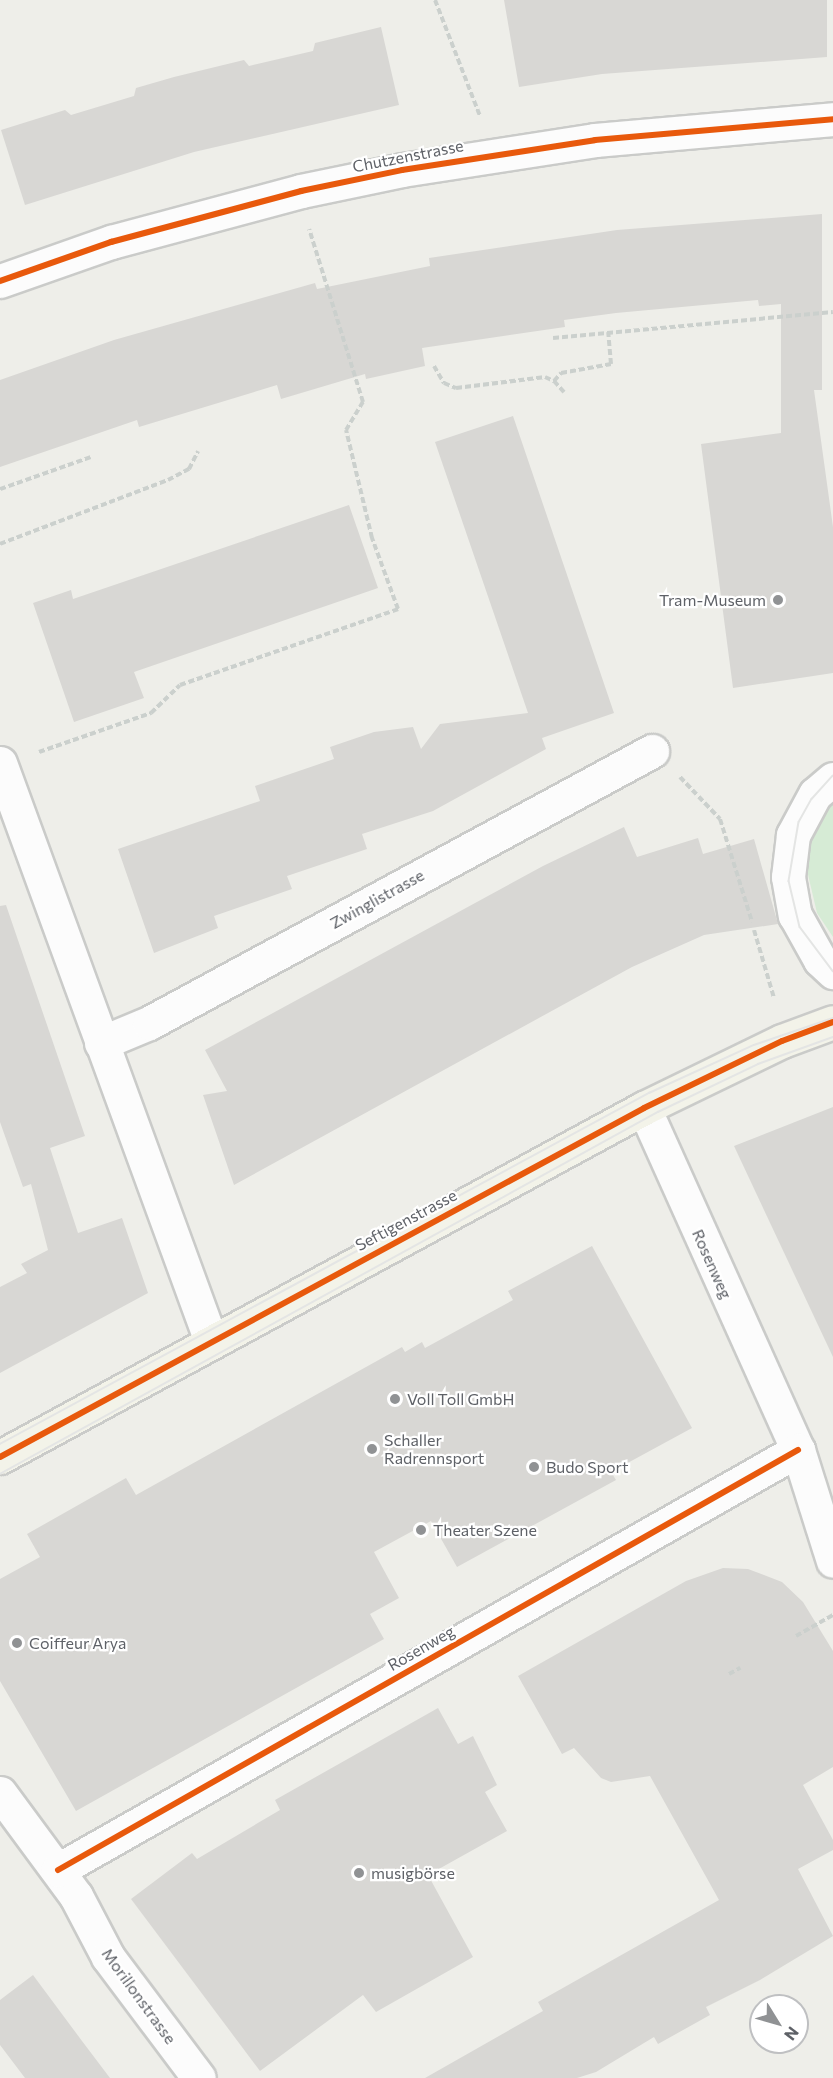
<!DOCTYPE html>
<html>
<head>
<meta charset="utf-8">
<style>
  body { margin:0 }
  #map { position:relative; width:833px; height:2078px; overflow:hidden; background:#eeeee9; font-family:Commissioner,sans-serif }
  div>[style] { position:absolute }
  .green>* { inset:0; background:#d6ebd5 }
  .building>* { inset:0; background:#d8d7d4 }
  .path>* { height:4px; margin-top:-2px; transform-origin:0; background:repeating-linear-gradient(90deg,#cbd0cd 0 6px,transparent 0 9px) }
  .roads { filter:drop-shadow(2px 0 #cacbc9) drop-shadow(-2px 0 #cacbc9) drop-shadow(0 2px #cacbc9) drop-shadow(0 -2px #cacbc9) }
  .minor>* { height:33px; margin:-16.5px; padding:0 16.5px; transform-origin:16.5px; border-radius:16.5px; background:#fcfcfc }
  .major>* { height:33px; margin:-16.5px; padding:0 16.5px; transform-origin:16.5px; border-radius:16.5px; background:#f3f3e9 }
  .tram>* { height:1.5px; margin:-0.75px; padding:0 0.75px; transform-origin:0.75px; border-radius:0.75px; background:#e4e5e4 }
  .cycleway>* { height:6px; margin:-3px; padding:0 3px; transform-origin:3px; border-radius:3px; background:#e8590c }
  .dots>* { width:16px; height:16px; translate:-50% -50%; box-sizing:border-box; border:3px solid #fff; border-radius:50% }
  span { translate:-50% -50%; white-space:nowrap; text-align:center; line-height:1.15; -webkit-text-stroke:4.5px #fff; paint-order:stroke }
  .street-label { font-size:16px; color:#5e6167 }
  .poi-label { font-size:16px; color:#5e6167 }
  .right { translate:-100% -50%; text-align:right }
  .left { translate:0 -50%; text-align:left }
  .north { position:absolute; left:749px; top:1994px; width:60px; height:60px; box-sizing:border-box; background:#fff; border:2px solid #bfc0c2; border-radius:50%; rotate:127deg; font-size:16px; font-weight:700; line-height:24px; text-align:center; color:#5e6167 }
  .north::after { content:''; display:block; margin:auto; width:21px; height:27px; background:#909294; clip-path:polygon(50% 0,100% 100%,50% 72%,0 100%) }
</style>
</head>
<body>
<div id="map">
  <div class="green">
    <i style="clip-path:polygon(833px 799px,833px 937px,817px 913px,806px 866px,813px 828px)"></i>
  </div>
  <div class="building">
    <i style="clip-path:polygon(504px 0,827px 0,827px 57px,602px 74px,519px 87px)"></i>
    <i style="clip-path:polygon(381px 27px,399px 105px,194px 152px,25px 205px,1px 130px,65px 110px,71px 115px,134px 96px,136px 88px,174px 77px,244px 60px,249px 66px,313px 51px,315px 43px)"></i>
    <i style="clip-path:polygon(822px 214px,822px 390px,814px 390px,833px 527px,833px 673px,733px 688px,701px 444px,781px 433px,781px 304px,759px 306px,758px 300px,616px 313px,564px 320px,565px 327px,422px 348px,425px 366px,366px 379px,365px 374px,281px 399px,277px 385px,139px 427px,137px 420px,0 467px,0 380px,114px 340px,315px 283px,317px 289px,430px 266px,429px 258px,617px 230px)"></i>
    <i style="clip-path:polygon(513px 416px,614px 713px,542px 738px,546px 749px,433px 811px,362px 834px,367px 849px,287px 876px,292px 889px,214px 916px,218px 928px,154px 953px,118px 849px,260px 801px,255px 786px,334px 759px,330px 747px,374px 732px,413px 727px,421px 749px,440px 724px,528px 713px,435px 442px)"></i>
    <i style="clip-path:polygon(349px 505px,378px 588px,134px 672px,144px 698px,74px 722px,33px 603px,71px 590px,73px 599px)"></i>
    <i style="clip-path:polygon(624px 827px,637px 857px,698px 838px,703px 854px,754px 839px,778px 924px,704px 935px,632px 967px,234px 1185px,203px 1095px,227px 1091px,205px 1050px,543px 866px)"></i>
    <i style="clip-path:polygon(6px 905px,85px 1136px,50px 1148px,78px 1233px,122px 1218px,148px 1293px,0 1373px,0 1287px,27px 1273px,21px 1264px,48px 1250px,31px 1184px,23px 1187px,0 1122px,0 906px)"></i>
    <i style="clip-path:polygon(833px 1107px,833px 1357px,734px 1146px)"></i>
    <i style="clip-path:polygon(592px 1246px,692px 1428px,611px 1472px,616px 1480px,457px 1567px,431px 1521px,374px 1552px,399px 1598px,370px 1614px,384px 1639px,76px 1811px,0 1681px,0 1579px,40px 1557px,27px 1534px,126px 1478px,136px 1495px,402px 1347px,405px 1352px,422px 1342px,425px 1348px,513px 1300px,508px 1291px)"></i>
    <i style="clip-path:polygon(723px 1568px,748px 1569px,782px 1582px,803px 1602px,833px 1651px,833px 1767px,803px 1785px,833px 1840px,833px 1850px,798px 1869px,833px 1936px,760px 1980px,706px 2007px,710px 2015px,658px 2044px,654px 2037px,596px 2072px,577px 2078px,425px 2078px,543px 2011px,538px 2002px,719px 1900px,650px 1776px,611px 1782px,601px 1778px,574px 1748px,562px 1754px,518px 1676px,686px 1581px)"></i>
    <i style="clip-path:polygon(438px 1708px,458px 1744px,473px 1736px,497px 1785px,485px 1792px,507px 1831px,428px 1875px,473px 1957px,376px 2012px,363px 1995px,260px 2071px,131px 1899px,192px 1853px,197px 1859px,280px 1810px,275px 1800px)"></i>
    <i style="clip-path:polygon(33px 1975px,82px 2041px,110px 2078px,25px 2078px,0 2045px,0 2000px)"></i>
  </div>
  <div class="path">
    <i style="left:435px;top:0;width:124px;rotate:68.8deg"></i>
    <i style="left:553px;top:338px;width:281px;rotate:-5.3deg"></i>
    <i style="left:434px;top:366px;width:20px;rotate:60deg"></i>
    <i style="left:444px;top:383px;width:13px;rotate:23deg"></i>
    <i style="left:456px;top:388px;width:90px;rotate:-7deg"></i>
    <i style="left:545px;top:377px;width:10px;rotate:24deg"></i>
    <i style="left:554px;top:381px;width:15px;rotate:48deg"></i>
    <i style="left:554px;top:381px;width:11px;rotate:-49deg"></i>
    <i style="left:561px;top:373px;width:51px;rotate:-10.2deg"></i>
    <i style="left:611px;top:364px;width:32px;rotate:-95deg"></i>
    <i style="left:0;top:489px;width:96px;rotate:-19.4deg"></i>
    <i style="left:0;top:544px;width:180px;rotate:-20.9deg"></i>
    <i style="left:168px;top:480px;width:24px;rotate:-28deg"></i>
    <i style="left:189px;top:469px;width:20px;rotate:-63deg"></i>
    <i style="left:39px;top:752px;width:119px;rotate:-19.2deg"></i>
    <i style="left:151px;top:713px;width:40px;rotate:-44deg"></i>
    <i style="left:180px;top:685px;width:231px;rotate:-19.2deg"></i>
    <i style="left:398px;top:609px;width:76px;rotate:-110.1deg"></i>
    <i style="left:372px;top:538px;width:111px;rotate:-103.5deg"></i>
    <i style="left:346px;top:430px;width:33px;rotate:-59deg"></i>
    <i style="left:363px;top:402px;width:181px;rotate:-107.3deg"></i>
    <i style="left:680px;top:777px;width:58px;rotate:46.4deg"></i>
    <i style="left:720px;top:819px;width:108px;rotate:72.7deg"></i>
    <i style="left:754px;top:930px;width:71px;rotate:73.6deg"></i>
    <i style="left:796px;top:1636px;width:43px;rotate:-29.6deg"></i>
    <i style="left:729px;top:1674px;width:13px;rotate:-29deg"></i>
  </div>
  <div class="roads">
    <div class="minor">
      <i style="left:0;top:281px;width:118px;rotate:-19.4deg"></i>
      <i style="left:111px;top:242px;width:197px;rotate:-15deg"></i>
      <i style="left:301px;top:191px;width:103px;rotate:-11.7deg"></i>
      <i style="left:402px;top:170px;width:195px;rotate:-8.8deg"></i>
      <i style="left:595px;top:140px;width:239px;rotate:-5deg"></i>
      <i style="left:0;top:763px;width:615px;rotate:69.95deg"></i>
      <i style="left:833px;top:779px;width:23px;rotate:140deg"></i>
      <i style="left:815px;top:794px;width:47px;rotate:118.2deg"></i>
      <i style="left:793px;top:835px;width:42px;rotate:96.8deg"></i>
      <i style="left:788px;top:877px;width:39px;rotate:80deg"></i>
      <i style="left:795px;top:915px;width:51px;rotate:60.9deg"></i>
      <i style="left:820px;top:960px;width:18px;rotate:43deg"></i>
      <i style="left:101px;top:1043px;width:52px;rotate:-22.6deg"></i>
      <i style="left:149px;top:1023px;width:572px;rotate:-28.4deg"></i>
      <i style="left:644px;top:1108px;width:375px;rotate:65.8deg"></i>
      <i style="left:798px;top:1450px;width:116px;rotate:72.5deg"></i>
      <i style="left:0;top:1793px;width:128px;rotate:53.6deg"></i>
      <i style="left:76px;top:1896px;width:69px;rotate:62.3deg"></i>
      <i style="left:108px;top:1957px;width:151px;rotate:53.1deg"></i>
      <i style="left:58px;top:1870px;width:851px;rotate:-29.58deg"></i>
    </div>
    <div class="major">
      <i style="left:0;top:1457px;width:732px;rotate:-28.45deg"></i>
      <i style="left:644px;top:1108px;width:153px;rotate:-25.9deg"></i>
      <i style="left:782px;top:1041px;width:54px;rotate:-20.4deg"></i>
    </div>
  </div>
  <div class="tram">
    <i style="left:833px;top:776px;width:31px;rotate:132deg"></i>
    <i style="left:812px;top:799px;width:26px;rotate:119deg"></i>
    <i style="left:799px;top:822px;width:60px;rotate:99.6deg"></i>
    <i style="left:789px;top:881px;width:47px;rotate:76.6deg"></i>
    <i style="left:800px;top:927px;width:55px;rotate:53.1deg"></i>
    <i style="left:0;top:1444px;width:738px;rotate:-28.41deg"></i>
    <i style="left:649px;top:1093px;width:115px;rotate:-24.6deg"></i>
    <i style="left:754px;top:1045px;width:83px;rotate:-18.9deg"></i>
    <i style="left:0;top:1474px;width:751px;rotate:-28.82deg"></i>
    <i style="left:658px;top:1112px;width:111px;rotate:-25.6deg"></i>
    <i style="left:758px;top:1064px;width:80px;rotate:-19.8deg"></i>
  </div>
  <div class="cycleway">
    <i style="left:0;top:281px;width:118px;rotate:-19.4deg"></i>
    <i style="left:111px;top:242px;width:197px;rotate:-15deg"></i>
    <i style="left:301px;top:191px;width:103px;rotate:-11.7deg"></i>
    <i style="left:402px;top:170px;width:195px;rotate:-8.8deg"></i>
    <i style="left:595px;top:140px;width:239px;rotate:-5deg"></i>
    <i style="left:0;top:1457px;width:732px;rotate:-28.45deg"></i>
    <i style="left:644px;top:1108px;width:153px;rotate:-25.9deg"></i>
    <i style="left:782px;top:1041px;width:54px;rotate:-20.4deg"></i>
    <i style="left:58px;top:1870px;width:851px;rotate:-29.58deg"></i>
  </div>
  <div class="dots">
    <i style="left:778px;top:600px;background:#909294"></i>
    <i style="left:395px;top:1399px;background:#909294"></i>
    <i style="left:372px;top:1449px;background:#909294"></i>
    <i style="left:534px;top:1467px;background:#909294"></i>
    <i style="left:421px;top:1530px;background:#909294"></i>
    <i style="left:17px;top:1643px;background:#909294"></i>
    <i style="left:359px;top:1873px;background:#909294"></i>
  </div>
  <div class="street-label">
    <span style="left:408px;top:156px;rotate:-11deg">Chutzenstrasse</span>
    <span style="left:377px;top:899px;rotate:-29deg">Zwinglistrasse</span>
    <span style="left:406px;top:1220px;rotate:-28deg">Seftigenstrasse</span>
    <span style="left:712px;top:1264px;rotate:66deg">Rosenweg</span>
    <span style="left:421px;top:1648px;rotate:-30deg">Rosenweg</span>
    <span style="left:139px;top:1996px;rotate:54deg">Morillonstrasse</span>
  </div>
  <div class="poi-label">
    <span class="right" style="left:766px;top:600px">Tram-Museum</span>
    <span class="left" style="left:407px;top:1399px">Voll Toll GmbH</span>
    <span class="left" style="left:384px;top:1449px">Schaller<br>Radrennsport</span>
    <span class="left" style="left:546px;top:1467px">Budo Sport</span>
    <span class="left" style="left:433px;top:1530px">Theater Szene</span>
    <span class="left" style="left:29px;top:1643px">Coiffeur Arya</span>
    <span class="left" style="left:371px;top:1873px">musigbörse</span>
  </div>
  <div class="north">N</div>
</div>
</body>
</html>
